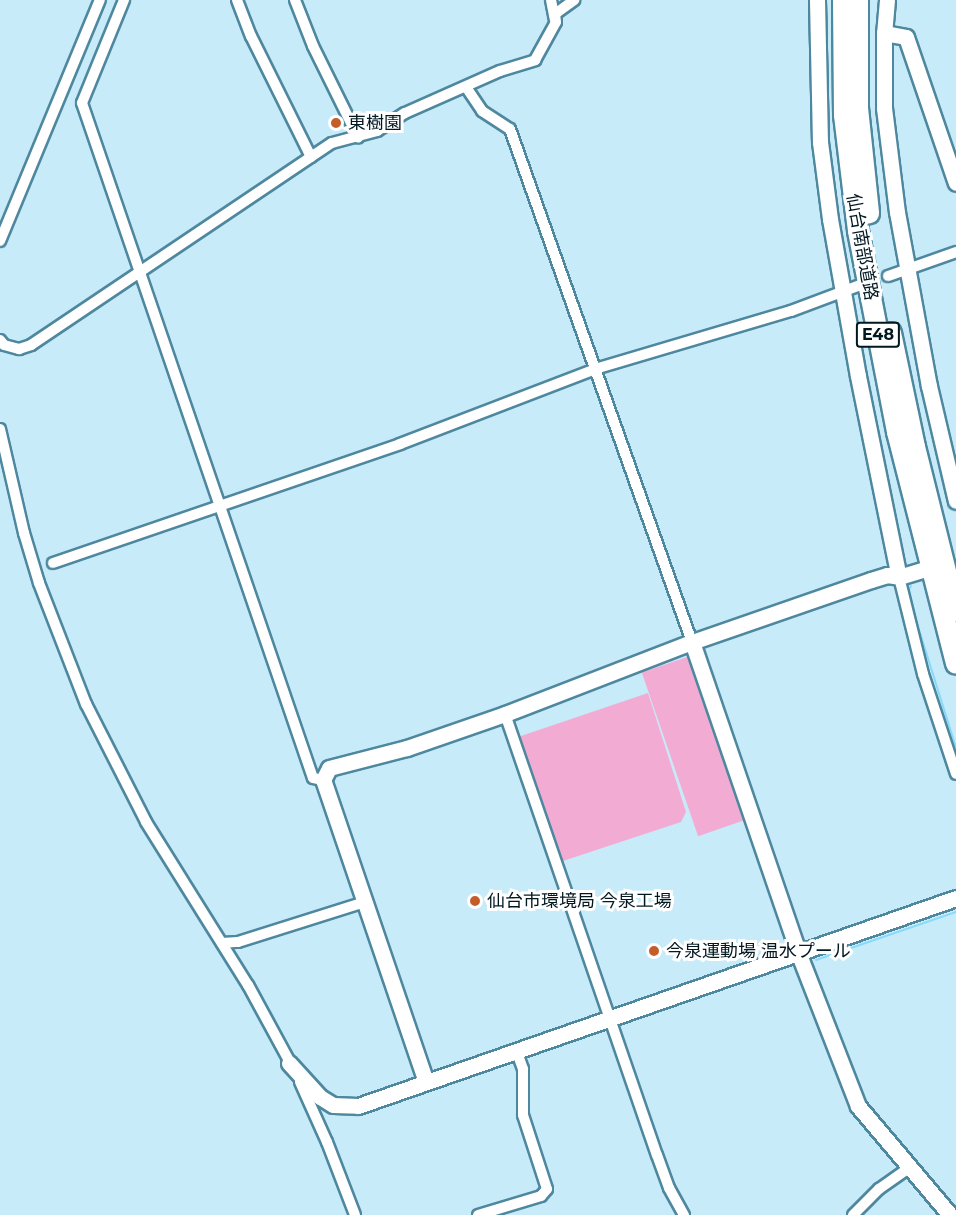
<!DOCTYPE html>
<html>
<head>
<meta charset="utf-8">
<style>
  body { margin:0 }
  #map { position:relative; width:956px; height:1215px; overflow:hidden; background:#c8ebfa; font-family:Montserrat,"Noto Sans JP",sans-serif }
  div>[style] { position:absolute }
  .green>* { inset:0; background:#f2acd3; transform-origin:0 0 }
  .stream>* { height:2px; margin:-1px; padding:0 1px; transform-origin:1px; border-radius:1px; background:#88dafa }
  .roads { filter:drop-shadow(2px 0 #4e889f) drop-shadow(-2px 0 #4e889f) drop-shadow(0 2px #4e889f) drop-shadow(0 -2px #4e889f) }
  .street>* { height:10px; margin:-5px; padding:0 5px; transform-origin:5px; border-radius:5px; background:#fff }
  .secondary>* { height:15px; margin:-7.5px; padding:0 7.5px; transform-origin:7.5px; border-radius:7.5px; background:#fff }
  .highway>* { height:20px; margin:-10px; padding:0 10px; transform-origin:10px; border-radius:10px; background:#fff }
  .dots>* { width:16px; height:16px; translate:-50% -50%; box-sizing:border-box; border:3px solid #fff; border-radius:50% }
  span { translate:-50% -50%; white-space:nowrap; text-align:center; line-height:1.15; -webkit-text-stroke:6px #fff; paint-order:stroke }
  .shield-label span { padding:2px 4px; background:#fff; border:2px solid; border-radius:4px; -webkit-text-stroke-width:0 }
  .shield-label { font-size:16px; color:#011821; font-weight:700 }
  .poi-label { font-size:18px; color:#011821 }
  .left { translate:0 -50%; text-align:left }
  .street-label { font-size:18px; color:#011821 }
</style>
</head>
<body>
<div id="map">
  <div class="green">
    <i style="left:690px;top:656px;width:173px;height:51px;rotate:71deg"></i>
    <i style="clip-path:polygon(648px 693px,686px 812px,681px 822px,560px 862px,518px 737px)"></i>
  </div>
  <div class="stream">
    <i style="left:911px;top:586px;width:4px;rotate:124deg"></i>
    <i style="left:909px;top:589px;width:32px;rotate:77deg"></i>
    <i style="left:916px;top:620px;width:134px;rotate:72.6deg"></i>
    <i style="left:816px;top:960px;width:148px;rotate:-18.9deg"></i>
    <i style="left:609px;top:1032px;width:164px;rotate:71.1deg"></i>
    <i style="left:662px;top:1187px;width:32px;rotate:60deg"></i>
  </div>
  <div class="roads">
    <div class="street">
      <i style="left:124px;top:0;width:111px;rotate:112.2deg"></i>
      <i style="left:82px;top:103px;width:713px;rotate:71.11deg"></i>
      <i style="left:313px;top:778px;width:10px;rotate:11deg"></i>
      <i style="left:237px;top:0;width:39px;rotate:69deg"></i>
      <i style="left:251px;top:36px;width:135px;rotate:63.6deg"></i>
      <i style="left:295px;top:0;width:49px;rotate:68.6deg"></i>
      <i style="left:313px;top:46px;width:102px;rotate:63.7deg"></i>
      <i style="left:551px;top:0;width:20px;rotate:79deg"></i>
      <i style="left:466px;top:87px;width:29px;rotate:56deg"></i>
      <i style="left:482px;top:111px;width:33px;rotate:33deg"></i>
      <i style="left:510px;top:129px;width:544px;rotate:70.47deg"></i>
      <i style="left:0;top:241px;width:261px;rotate:-67.5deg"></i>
      <i style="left:888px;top:276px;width:72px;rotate:-19.4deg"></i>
      <i style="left:0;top:340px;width:6px;rotate:51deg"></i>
      <i style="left:4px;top:345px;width:16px;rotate:15deg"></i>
      <i style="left:19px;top:349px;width:13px;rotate:-18deg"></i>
      <i style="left:31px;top:345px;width:362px;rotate:-33.9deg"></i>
      <i style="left:332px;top:143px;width:47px;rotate:-14.9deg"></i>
      <i style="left:377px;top:131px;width:33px;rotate:-33deg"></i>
      <i style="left:405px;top:113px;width:104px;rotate:-23.9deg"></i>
      <i style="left:500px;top:71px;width:37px;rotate:-17deg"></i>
      <i style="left:535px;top:60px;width:43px;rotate:-61.1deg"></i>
      <i style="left:556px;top:22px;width:8px;rotate:-97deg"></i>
      <i style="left:555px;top:14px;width:24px;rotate:-36deg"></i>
      <i style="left:0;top:429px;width:107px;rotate:77deg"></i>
      <i style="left:24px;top:533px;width:52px;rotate:73.3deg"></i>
      <i style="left:39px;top:583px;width:130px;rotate:68.8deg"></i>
      <i style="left:86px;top:704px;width:132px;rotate:63deg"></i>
      <i style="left:146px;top:822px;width:192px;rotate:58deg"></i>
      <i style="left:248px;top:985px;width:94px;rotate:61.5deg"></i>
      <i style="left:53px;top:563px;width:367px;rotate:-18.9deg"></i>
      <i style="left:400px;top:444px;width:209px;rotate:-21deg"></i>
      <i style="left:595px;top:369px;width:204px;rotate:-16.5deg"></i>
      <i style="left:791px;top:311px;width:74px;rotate:-20.6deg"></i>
      <i style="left:899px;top:577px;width:100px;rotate:76.1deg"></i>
      <i style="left:923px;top:674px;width:105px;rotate:71.7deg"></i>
      <i style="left:505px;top:714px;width:466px;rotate:71deg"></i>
      <i style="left:657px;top:1155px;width:35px;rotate:70deg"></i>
      <i style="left:669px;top:1188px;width:31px;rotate:61deg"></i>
      <i style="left:222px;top:943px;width:16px;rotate:-4deg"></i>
      <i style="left:238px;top:942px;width:133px;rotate:-17.5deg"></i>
      <i style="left:300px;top:1082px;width:66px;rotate:65.8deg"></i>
      <i style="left:327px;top:1142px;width:78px;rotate:69deg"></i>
      <i style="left:478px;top:1215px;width:66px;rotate:-16.8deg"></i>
      <i style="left:541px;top:1196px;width:9px;rotate:-49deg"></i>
      <i style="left:547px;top:1189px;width:78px;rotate:-108deg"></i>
      <i style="left:523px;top:1115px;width:46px;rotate:-90deg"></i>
      <i style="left:523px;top:1069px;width:20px;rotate:-110deg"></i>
      <i style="left:853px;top:1215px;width:37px;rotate:-45deg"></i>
      <i style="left:879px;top:1189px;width:38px;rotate:-35deg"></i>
    </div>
    <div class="secondary">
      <i style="left:817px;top:0;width:142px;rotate:88.8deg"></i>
      <i style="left:820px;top:142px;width:78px;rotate:82.6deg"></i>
      <i style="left:830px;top:219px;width:159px;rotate:79.9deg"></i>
      <i style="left:858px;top:376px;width:205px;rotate:78.5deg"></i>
      <i style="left:887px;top:0;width:33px;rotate:95deg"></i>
      <i style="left:884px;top:33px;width:75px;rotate:90deg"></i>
      <i style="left:884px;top:108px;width:105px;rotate:82.9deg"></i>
      <i style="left:897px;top:212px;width:177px;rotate:79.6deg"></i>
      <i style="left:929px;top:386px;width:118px;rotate:76.8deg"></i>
      <i style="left:884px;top:33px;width:22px;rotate:10deg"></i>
      <i style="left:906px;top:37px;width:154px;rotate:71.1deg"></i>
      <i style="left:692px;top:642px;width:328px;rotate:71.1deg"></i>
      <i style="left:798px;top:952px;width:165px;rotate:68.7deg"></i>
      <i style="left:858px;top:1106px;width:143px;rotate:49.8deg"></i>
      <i style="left:289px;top:1063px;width:46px;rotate:47.6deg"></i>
      <i style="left:320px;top:1097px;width:15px;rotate:32deg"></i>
      <i style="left:333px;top:1105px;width:25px;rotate:2deg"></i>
      <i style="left:358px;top:1106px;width:633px;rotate:-19.18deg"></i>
      <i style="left:426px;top:1082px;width:319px;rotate:-108.8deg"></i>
      <i style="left:323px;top:780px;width:13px;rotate:-63deg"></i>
      <i style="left:329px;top:768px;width:81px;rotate:-14.4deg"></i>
      <i style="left:407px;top:748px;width:104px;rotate:-19.1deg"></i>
      <i style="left:505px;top:714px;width:200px;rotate:-21.1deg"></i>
      <i style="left:692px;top:642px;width:189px;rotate:-19.1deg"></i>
      <i style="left:871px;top:580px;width:17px;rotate:-17deg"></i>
      <i style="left:887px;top:575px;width:12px;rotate:9deg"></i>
      <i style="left:899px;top:577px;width:24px;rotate:-17deg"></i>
    </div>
    <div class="highway">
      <i style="left:843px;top:0;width:115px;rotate:89.5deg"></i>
      <i style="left:844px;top:115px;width:117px;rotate:83.1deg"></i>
      <i style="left:858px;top:231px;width:205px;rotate:79deg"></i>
      <i style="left:897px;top:432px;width:239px;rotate:75.7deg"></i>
      <i style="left:858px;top:0;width:108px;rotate:90deg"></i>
      <i style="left:858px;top:108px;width:106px;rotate:84deg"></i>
      <i style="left:891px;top:333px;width:116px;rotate:78.1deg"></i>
      <i style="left:915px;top:447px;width:169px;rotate:76deg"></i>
    </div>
  </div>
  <div class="dots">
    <i style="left:336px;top:123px;background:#c35e2a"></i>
    <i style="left:475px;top:901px;background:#c35e2a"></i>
    <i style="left:654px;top:951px;background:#c35e2a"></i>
  </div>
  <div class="shield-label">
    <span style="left:878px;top:335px">E48</span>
  </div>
  <div class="poi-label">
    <span class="left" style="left:348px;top:123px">東樹園</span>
    <span class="left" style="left:487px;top:901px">仙台市環境局 今泉工場</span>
    <span class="left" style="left:666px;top:951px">今泉運動場 温水プール</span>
  </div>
  <div class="street-label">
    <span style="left:862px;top:247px;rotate:80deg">仙台南部道路</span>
  </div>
</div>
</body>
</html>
